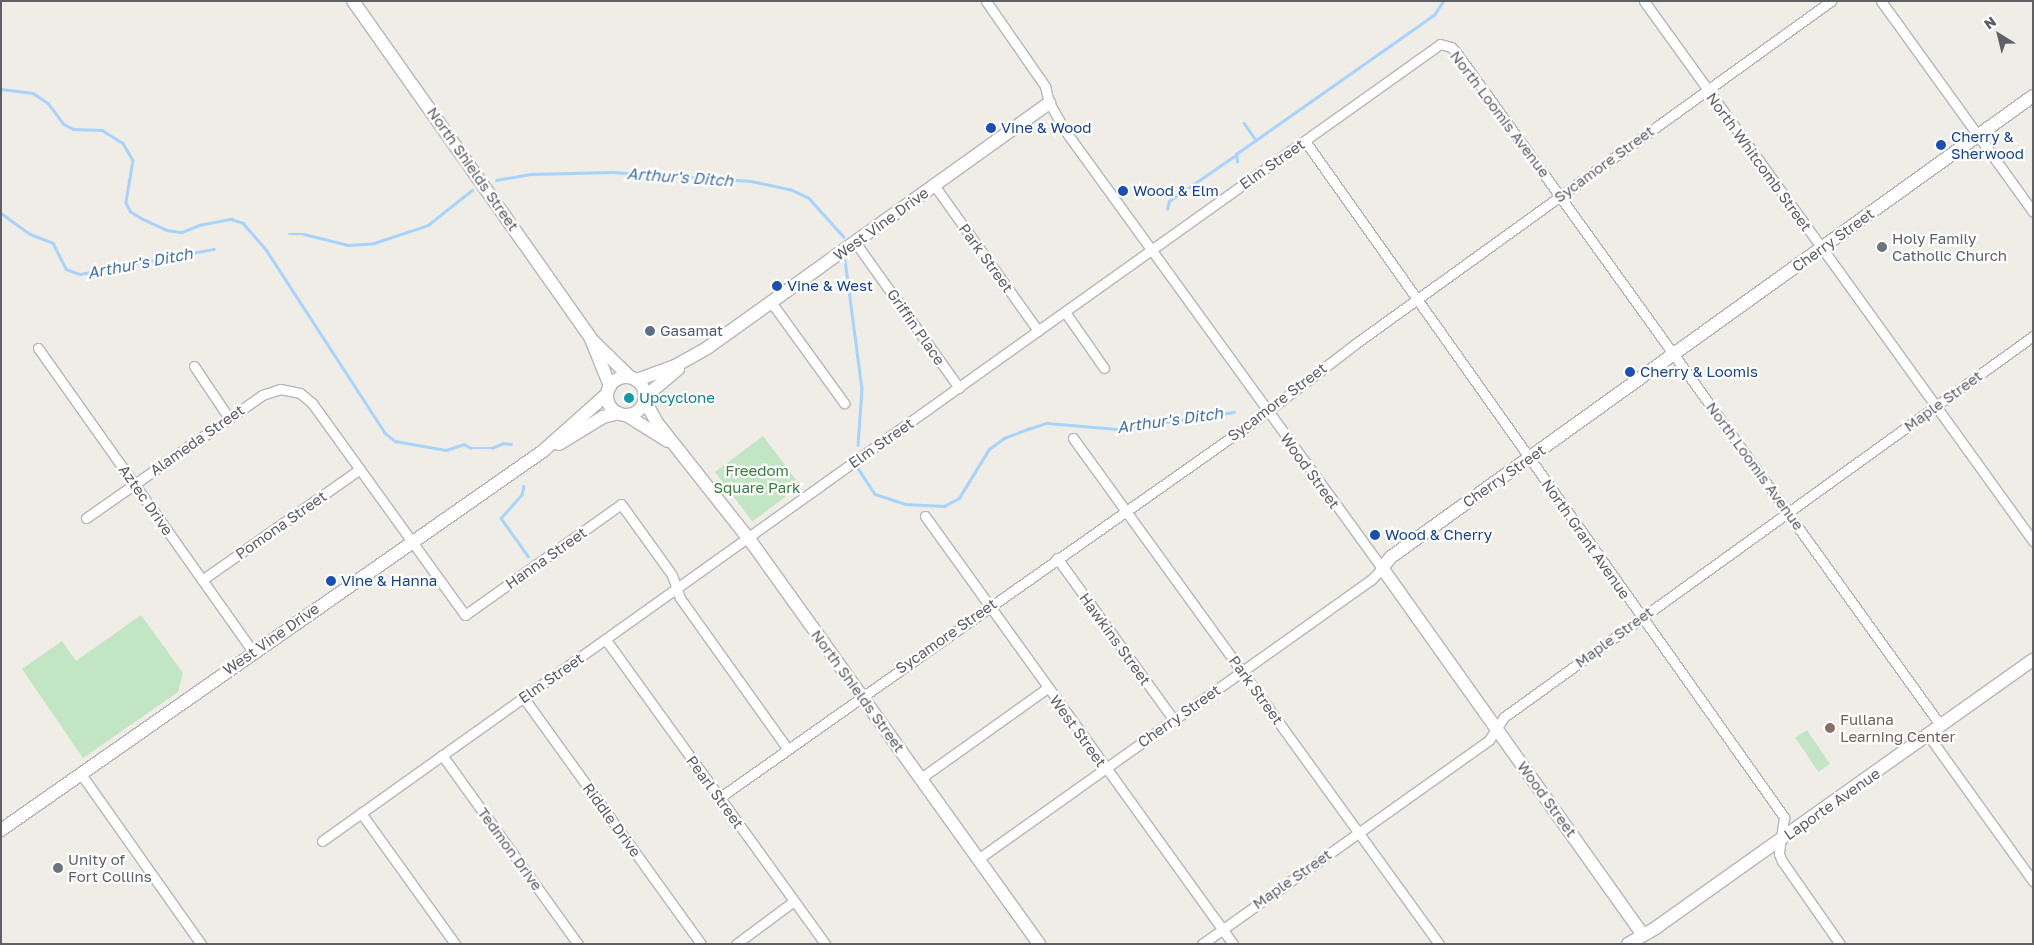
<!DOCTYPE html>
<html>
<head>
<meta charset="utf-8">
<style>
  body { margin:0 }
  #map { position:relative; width:2034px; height:945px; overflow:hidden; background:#efede5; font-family:"Golos Text",sans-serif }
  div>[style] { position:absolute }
  .green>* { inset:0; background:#c2e6c3; transform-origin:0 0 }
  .stream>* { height:2.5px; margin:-1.25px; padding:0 1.25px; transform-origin:1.25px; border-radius:1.25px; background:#a6d4fe }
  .roads { filter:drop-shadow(1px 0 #b5b7bb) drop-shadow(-1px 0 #b5b7bb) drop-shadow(0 1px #b5b7bb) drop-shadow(0 -1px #b5b7bb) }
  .street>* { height:9px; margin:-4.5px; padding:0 4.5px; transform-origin:4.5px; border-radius:4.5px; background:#fff }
  .secondary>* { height:12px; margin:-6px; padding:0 6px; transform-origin:6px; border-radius:6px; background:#fff }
  .secondary>.ring { margin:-6px; padding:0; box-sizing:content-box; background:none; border:12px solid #fff; border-radius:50% }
  .dots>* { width:14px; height:14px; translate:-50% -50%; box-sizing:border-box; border:2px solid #fff; border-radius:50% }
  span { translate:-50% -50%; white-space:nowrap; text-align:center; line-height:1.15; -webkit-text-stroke:4.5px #fff; paint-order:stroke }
  .street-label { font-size:15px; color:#5d6065 }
  .transit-label { font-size:15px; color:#164399 }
  .left { translate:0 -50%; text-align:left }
  .worship-label { font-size:15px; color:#5b616d }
  .service-label { font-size:15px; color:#4e5e75 }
  .culture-label { font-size:15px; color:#0d838f }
  .park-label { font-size:15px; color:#35833c }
  .education-label { font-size:15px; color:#785e54 }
  .water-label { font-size:16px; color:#4273b0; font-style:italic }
  .frame { position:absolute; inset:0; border:2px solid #5d6065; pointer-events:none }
  .north { position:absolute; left:1974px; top:10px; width:50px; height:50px; -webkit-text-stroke:4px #fff; paint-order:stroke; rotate:324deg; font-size:14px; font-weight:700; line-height:20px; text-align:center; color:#5d6065 }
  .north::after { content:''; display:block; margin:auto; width:18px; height:22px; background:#5d6065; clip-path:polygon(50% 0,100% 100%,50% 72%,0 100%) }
</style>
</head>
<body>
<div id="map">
  <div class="green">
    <i style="left:763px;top:436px;width:62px;height:60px;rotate:53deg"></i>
    <i style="clip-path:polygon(141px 615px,183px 673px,178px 692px,83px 758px,22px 669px,62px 641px,76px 661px)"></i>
    <i style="left:1807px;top:730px;width:41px;height:14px;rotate:56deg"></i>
  </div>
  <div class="stream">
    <i style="left:1px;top:89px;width:32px;rotate:7deg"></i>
    <i style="left:33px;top:93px;width:18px;rotate:34deg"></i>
    <i style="left:48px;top:103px;width:26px;rotate:53deg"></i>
    <i style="left:64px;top:124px;width:10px;rotate:29deg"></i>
    <i style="left:73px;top:129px;width:29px;rotate:2deg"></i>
    <i style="left:102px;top:130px;width:25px;rotate:32deg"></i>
    <i style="left:123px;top:143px;width:20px;rotate:60deg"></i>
    <i style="left:133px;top:160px;width:43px;rotate:99.5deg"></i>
    <i style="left:126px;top:202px;width:10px;rotate:66deg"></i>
    <i style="left:130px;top:211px;width:15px;rotate:32deg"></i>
    <i style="left:143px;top:219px;width:26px;rotate:25deg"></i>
    <i style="left:167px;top:230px;width:15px;rotate:8deg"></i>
    <i style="left:182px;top:232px;width:18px;rotate:-22deg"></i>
    <i style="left:199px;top:225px;width:33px;rotate:-11deg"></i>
    <i style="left:231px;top:219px;width:13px;rotate:18deg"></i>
    <i style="left:243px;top:223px;width:37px;rotate:49deg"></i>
    <i style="left:267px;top:251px;width:217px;rotate:57deg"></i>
    <i style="left:385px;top:433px;width:13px;rotate:39deg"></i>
    <i style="left:395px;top:441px;width:52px;rotate:10deg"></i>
    <i style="left:446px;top:450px;width:19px;rotate:-18deg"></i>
    <i style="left:464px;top:444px;width:8px;rotate:30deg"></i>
    <i style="left:471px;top:448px;width:21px"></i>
    <i style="left:492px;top:448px;width:12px;rotate:-24deg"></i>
    <i style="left:503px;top:443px;width:8px;rotate:7deg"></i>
    <i style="left:1244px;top:123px;width:21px;rotate:55deg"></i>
    <i style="left:1237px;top:162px;width:8px;rotate:-97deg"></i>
    <i style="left:1236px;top:154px;width:242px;rotate:-35.1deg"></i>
    <i style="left:1434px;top:15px;width:17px;rotate:-57deg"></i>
    <i style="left:496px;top:180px;width:36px;rotate:-10deg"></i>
    <i style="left:531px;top:174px;width:81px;rotate:-1.4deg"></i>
    <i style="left:612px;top:172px;width:139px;rotate:3.7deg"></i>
    <i style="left:751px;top:181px;width:40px;rotate:12deg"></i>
    <i style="left:790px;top:189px;width:21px;rotate:25deg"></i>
    <i style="left:809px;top:198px;width:52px;rotate:48.1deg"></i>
    <i style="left:1167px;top:209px;width:8px;rotate:-76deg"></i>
    <i style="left:1169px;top:201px;width:81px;rotate:-34.5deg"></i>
    <i style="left:1px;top:213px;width:36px;rotate:36deg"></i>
    <i style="left:30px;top:234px;width:25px;rotate:21deg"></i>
    <i style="left:53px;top:243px;width:29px;rotate:63deg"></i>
    <i style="left:66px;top:269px;width:15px;rotate:20deg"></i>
    <i style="left:80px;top:274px;width:136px;rotate:-10.6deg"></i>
    <i style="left:289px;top:234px;width:15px"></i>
    <i style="left:304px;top:234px;width:45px;rotate:14deg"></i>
    <i style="left:348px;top:245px;width:26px;rotate:-4deg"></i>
    <i style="left:374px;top:243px;width:57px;rotate:-18.4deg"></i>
    <i style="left:428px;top:225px;width:56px;rotate:-38.5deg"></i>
    <i style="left:845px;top:260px;width:130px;rotate:82.5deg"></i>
    <i style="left:862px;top:389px;width:56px;rotate:94.1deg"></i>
    <i style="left:858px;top:468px;width:31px;rotate:57deg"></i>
    <i style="left:875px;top:494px;width:32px;rotate:18deg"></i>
    <i style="left:905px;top:504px;width:39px;rotate:3deg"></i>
    <i style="left:944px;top:506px;width:17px;rotate:-28deg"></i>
    <i style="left:959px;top:498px;width:57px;rotate:-58.5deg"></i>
    <i style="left:989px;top:449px;width:19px;rotate:-36deg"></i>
    <i style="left:1004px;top:438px;width:26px;rotate:-21deg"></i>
    <i style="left:1028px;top:429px;width:20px;rotate:-18deg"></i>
    <i style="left:1047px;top:423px;width:70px;rotate:4.9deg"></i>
    <i style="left:1117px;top:429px;width:118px;rotate:-8.3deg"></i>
    <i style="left:524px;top:486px;width:9px;rotate:103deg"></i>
    <i style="left:522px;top:495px;width:31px;rotate:132deg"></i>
    <i style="left:501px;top:518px;width:47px;rotate:54.6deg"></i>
  </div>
  <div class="roads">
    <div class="street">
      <i style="left:1644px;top:1px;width:666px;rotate:54.23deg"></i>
      <i style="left:1881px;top:1px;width:260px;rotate:54.2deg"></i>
      <i style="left:1305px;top:141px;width:829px;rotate:54.68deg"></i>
      <i style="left:1784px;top:817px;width:37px;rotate:98deg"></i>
      <i style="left:1779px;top:854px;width:8px;rotate:67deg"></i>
      <i style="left:1782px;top:861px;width:101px;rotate:55.1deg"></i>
      <i style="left:934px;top:185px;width:179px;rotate:54.5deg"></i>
      <i style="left:855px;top:242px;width:179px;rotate:54.5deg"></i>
      <i style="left:771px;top:302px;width:125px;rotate:54.1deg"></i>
      <i style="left:1065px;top:312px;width:68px;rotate:55.1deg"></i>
      <i style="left:38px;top:348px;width:372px;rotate:54.7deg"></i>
      <i style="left:194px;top:366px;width:63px;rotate:56.1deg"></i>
      <i style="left:1073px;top:438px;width:624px;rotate:54.12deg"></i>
      <i style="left:925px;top:516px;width:527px;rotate:54.26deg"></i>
      <i style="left:86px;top:518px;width:215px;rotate:-34.9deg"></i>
      <i style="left:262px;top:395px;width:19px;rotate:-18deg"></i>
      <i style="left:280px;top:389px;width:20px;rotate:11deg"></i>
      <i style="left:300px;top:393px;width:16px;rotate:40deg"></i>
      <i style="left:312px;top:403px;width:261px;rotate:54.2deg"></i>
      <i style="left:465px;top:615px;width:191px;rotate:-35.4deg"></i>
      <i style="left:621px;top:504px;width:87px;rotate:54.3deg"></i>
      <i style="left:672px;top:575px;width:24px;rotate:71deg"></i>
      <i style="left:680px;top:598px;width:184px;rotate:54.5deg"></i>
      <i style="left:1057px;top:558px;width:200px;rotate:54.2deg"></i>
      <i style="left:202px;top:580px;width:193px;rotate:-35.1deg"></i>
      <i style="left:606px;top:640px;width:375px;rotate:54.2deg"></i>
      <i style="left:523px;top:697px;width:304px;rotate:54.2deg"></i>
      <i style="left:1928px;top:735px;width:180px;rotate:54.3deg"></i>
      <i style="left:442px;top:755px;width:233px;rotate:54.3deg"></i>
      <i style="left:81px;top:774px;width:208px;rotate:54.8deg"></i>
      <i style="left:921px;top:778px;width:155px;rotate:-35.5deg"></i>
      <i style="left:719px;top:798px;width:658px;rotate:-35.16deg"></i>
      <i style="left:1257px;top:419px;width:123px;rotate:-37.4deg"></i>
      <i style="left:1355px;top:344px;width:587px;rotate:-35.78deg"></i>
      <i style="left:361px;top:813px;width:161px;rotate:54.3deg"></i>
      <i style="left:322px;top:841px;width:1373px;rotate:-35.48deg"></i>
      <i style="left:1440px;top:44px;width:11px;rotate:15deg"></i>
      <i style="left:1451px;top:47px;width:7px;rotate:45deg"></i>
      <i style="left:1456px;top:52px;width:830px;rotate:54.26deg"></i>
      <i style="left:978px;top:859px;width:482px;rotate:-35.4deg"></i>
      <i style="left:1371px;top:580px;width:16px;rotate:-47deg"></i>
      <i style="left:1382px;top:568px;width:538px;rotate:-125.93deg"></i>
      <i style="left:1066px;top:132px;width:34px;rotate:-120deg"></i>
      <i style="left:1049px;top:103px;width:17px;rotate:-103deg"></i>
      <i style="left:1045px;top:86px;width:103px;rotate:-124.8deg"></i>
      <i style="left:736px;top:944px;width:72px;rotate:-36.6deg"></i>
      <i style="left:1202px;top:944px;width:352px;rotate:-35.4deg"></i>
      <i style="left:1489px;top:740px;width:27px;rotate:-57deg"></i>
      <i style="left:1504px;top:717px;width:652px;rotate:-35.76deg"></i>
    </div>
    <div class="secondary">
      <i style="left:353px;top:1px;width:413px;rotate:54.8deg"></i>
      <i style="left:591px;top:339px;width:51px;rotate:68deg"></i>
      <i style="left:591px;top:339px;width:54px;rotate:44.3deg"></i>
      <i class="ring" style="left:607px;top:377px;width:26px;height:26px"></i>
      <i style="left:637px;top:380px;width:40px;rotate:-20.2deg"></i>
      <i style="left:675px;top:366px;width:37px;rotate:-29deg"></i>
      <i style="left:707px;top:348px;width:421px;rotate:-35.6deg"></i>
      <i style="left:646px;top:396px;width:42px;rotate:-40.2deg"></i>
      <i style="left:645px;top:401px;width:26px;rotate:61deg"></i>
      <i style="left:658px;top:424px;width:152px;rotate:51.7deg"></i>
      <i style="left:752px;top:543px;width:493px;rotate:54.4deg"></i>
      <i style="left:626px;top:415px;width:49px;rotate:31.8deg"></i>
      <i style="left:559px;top:444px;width:52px;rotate:-31.5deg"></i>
      <i style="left:603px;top:417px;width:16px;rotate:-14deg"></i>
      <i style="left:1px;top:830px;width:661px;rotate:-34.96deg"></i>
      <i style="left:543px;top:451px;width:86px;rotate:-41.7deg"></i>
      <i style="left:1643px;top:935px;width:450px;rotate:-125.4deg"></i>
      <i style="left:1382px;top:568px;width:14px;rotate:-51deg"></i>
      <i style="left:1391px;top:557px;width:790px;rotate:-35.68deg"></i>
      <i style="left:1628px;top:944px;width:34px;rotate:-30deg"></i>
      <i style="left:1657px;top:927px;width:461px;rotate:-35.4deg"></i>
    </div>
  </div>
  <div class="dots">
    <i style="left:991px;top:128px;background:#1a4fb4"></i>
    <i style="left:1941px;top:145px;background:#1a4fb4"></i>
    <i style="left:1123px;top:191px;background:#1a4fb4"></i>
    <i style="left:1882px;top:247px;background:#6b7280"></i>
    <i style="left:777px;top:286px;background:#1a4fb4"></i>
    <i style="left:650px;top:331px;background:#5c6f8a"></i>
    <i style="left:1630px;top:372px;background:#1a4fb4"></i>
    <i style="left:629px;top:398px;background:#0f9aa8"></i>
    <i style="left:1375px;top:535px;background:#1a4fb4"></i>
    <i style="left:331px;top:581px;background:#1a4fb4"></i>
    <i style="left:1830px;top:728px;background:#8d6e63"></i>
    <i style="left:58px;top:868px;background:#6b7280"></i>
  </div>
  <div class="street-label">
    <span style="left:1500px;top:114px;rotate:53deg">North Loomis Avenue</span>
    <span style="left:1759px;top:162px;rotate:54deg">North Whitcomb Street</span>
    <span style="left:1272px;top:164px;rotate:-35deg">Elm Street</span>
    <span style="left:1604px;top:164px;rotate:-36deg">Sycamore Street</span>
    <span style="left:473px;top:169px;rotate:55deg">North Shields Street</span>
    <span style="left:881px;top:224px;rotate:-36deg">West Vine Drive</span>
    <span style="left:1833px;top:240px;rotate:-36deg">Cherry Street</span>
    <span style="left:986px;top:258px;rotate:54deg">Park Street</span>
    <span style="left:916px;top:327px;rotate:55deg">Griffin Place</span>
    <span style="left:1943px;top:401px;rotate:-36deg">Maple Street</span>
    <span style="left:1277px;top:402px;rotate:-37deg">Sycamore Street</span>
    <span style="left:197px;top:440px;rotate:-35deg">Alameda Street</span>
    <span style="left:881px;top:443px;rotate:-35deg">Elm Street</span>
    <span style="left:1755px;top:466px;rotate:54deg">North Loomis Avenue</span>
    <span style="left:1310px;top:471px;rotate:54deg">Wood Street</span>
    <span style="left:1504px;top:476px;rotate:-35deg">Cherry Street</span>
    <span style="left:146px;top:500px;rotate:55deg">Aztec Drive</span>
    <span style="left:281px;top:525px;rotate:-35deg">Pomona Street</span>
    <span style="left:1586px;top:539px;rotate:55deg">North Grant Avenue</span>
    <span style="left:546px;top:558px;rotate:-35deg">Hanna Street</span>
    <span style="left:946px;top:636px;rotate:-35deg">Sycamore Street</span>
    <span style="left:1614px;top:637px;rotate:-36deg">Maple Street</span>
    <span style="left:271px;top:639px;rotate:-35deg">West Vine Drive</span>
    <span style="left:1115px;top:639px;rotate:54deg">Hawkins Street</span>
    <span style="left:551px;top:678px;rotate:-35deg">Elm Street</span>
    <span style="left:1256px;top:690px;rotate:54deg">Park Street</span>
    <span style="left:858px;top:691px;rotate:54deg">North Shields Street</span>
    <span style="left:1179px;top:716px;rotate:-35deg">Cherry Street</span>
    <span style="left:1078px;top:731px;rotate:54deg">West Street</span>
    <span style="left:715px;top:792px;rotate:54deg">Pearl Street</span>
    <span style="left:1547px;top:799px;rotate:54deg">Wood Street</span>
    <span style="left:1832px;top:804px;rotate:-35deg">Laporte Avenue</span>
    <span style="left:612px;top:820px;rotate:54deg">Riddle Drive</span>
    <span style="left:510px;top:849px;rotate:54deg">Tedmon Drive</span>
    <span style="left:1292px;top:879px;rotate:-35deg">Maple Street</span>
  </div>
  <div class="transit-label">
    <span class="left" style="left:1001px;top:128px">Vine &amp; Wood</span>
    <span class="left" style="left:1951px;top:145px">Cherry &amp;<br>Sherwood</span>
    <span class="left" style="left:1133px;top:191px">Wood &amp; Elm</span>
    <span class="left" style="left:787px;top:286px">Vine &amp; West</span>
    <span class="left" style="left:1640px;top:372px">Cherry &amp; Loomis</span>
    <span class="left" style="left:1385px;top:535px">Wood &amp; Cherry</span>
    <span class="left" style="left:341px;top:581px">Vine &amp; Hanna</span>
  </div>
  <div class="worship-label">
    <span class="left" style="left:1892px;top:247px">Holy Family<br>Catholic Church</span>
    <span class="left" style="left:68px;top:868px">Unity of<br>Fort Collins</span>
  </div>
  <div class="service-label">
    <span class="left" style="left:660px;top:331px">Gasamat</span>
  </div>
  <div class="culture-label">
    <span class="left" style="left:639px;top:398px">Upcyclone</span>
  </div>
  <div class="park-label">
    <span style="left:757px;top:479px">Freedom<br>Square Park</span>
  </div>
  <div class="education-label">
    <span class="left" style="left:1840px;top:728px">Fullana<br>Learning Center</span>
  </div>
  <div class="water-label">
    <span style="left:680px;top:177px;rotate:4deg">Arthur's Ditch</span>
    <span style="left:140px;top:263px;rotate:-11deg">Arthur's Ditch</span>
    <span style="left:1170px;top:420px;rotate:-8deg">Arthur's Ditch</span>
  </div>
  <div class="frame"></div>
  <div class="north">N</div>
</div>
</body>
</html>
